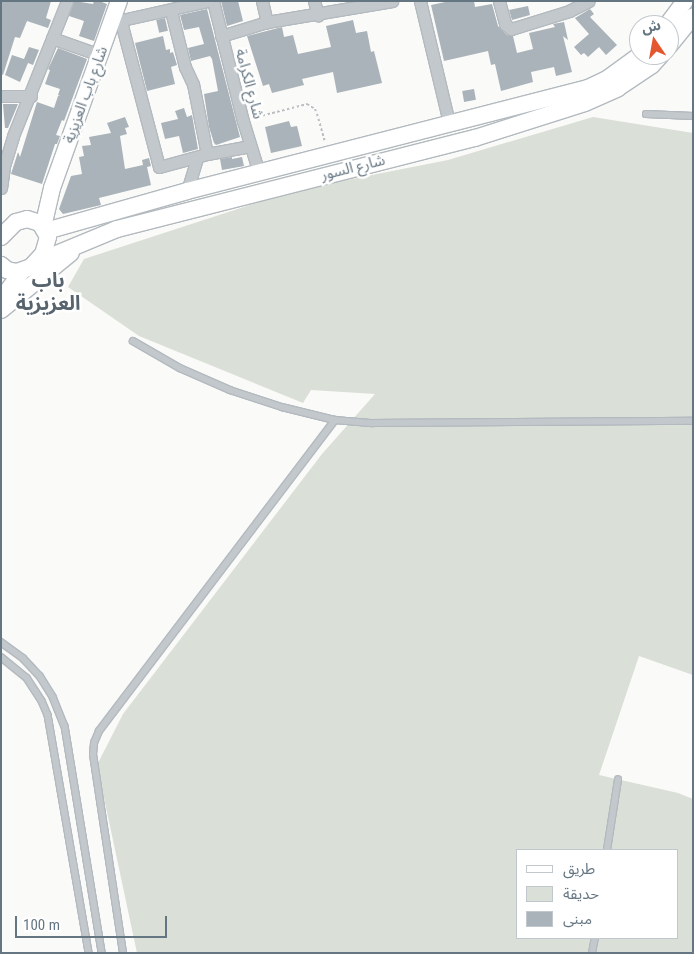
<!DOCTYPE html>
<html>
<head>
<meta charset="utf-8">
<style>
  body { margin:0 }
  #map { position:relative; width:694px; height:954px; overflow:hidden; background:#fafaf8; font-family:"Roboto Condensed","Noto Sans Arabic",sans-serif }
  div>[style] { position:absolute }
  .green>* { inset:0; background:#dadfd7 }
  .building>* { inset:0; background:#aab3b9; transform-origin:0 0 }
  .path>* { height:2px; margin-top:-1px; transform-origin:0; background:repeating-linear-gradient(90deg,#bbbfc2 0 2.5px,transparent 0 5px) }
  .roads { filter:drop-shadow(1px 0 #b3babf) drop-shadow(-1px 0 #b3babf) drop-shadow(0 1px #b3babf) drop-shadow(0 -1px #b3babf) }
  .lane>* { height:5.5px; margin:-2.75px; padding:0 2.75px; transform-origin:2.75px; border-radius:2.75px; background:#c3c8cc }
  .street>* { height:11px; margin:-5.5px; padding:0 5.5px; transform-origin:5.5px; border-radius:5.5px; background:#c3c8cc }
  .secondary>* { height:16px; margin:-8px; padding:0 8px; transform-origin:8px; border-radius:8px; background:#fff }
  span { translate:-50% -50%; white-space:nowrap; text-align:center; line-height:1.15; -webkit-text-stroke:5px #fff; paint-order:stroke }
  .street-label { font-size:15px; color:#657683 }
  .district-label { font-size:20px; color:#57646e; font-weight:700 }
  .frame { position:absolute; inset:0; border:2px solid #657683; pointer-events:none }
  .legend { position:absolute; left:516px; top:849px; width:162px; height:90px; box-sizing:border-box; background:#fff; border:1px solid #c1c8cd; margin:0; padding:6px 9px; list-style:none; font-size:15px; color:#657683 }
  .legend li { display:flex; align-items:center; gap:10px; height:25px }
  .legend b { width:25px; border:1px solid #c1c8cd }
  .north { position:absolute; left:629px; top:15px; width:50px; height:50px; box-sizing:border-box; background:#fff; border:1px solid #c1c8cd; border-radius:50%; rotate:348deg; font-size:14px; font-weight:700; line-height:20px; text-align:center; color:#657683 }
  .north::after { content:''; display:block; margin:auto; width:18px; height:22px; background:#e4572e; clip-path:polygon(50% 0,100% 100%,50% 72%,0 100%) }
  .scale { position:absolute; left:15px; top:916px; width:152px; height:22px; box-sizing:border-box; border:2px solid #657683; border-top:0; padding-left:6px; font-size:15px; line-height:18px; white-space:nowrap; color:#657683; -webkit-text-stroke:4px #fff; paint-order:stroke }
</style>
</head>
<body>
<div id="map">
  <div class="green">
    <i style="clip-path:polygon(evenodd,593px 117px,693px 133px,693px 675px,639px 656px,599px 775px,678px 793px,693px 799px,693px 953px,137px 953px,97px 765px,123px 714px,322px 454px,375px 394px,311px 390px,303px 403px,139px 336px,68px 287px,84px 259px,296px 190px,448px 160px,593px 117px,518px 850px,678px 850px,678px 938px,518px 938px,518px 850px)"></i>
  </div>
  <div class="building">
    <i style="clip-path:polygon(1px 1px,51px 1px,46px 18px,51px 20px,48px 28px,27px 21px,20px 38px,15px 37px,3px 75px,1px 74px)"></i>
    <i style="clip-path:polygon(74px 1px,93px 4px,94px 1px,99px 1px,107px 4px,94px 41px,79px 36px,84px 21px,69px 16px)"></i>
    <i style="clip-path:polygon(221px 1px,238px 1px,243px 21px,227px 26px)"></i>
    <i style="clip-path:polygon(450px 1px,474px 1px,475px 7px,492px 4px,498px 26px,507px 35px,513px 36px,517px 53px,533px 49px,529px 33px,555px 27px,553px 24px,564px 22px,568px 40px,563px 36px,572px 72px,556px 76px,554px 67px,531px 72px,533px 82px,501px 91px,495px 64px,491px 65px,488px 51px,444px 61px,431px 5px)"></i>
    <i style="clip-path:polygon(528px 6px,530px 15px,512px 20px,509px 10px)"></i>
    <i style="clip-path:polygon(207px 9px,240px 137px,216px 145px,214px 143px,209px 127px,204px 94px,218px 91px,212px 59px,210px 56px,191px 61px,188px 48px,204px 44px,199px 27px,184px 30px,180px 15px)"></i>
    <i style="clip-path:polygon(590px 9px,594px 14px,590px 17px,617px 45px,606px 55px,599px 47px,588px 57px,584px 53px,581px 55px,574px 47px,589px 34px,574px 17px,575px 18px)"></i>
    <i style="left:165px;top:18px;width:13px;height:9px;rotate:77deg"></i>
    <i style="clip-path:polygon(353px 20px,356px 33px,367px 31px,371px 52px,374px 51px,382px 83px,337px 93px,333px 72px,302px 79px,304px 85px,272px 93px,269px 84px,263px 86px,247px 36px,282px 27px,284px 37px,293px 35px,298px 54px,331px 47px,326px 26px)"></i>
    <i style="clip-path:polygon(163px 36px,166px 50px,170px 49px,170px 53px,173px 52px,177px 65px,171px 67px,175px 84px,147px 91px,135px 43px)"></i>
    <i style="clip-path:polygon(29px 47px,39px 50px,33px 65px,28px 63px,20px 82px,5px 75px,12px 55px,24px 59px)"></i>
    <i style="clip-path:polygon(58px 48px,87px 59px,64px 121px,62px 120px,56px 135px,60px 136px,57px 144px,55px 144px,42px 184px,11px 174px,18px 152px,20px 157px,37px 102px,54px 108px,58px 96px,60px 96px,58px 95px,60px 89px,45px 84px,50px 70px,48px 69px)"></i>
    <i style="left:474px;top:89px;width:11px;height:12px;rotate:80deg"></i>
    <i style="clip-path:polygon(3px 104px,18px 104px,8px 128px,5px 128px)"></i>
    <i style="clip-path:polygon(184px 108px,187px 117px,192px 115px,198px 149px,183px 153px,179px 136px,165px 139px,161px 123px,178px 119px,175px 111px)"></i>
    <i style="clip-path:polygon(125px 117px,129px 127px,125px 128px,127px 134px,120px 136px,125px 169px,143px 165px,142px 160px,149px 158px,151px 166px,147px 167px,151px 185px,99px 198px,101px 205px,63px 214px,59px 209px,71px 176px,82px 174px,79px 157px,84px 156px,82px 146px,91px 145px,89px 137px,111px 133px,107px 123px)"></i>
    <i style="clip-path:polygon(289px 121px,291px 127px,297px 126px,302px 146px,271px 153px,265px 127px)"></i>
    <i style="clip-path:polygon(232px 157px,232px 159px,242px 157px,244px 166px,222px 170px,220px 159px)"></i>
  </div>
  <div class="path">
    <i style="left:253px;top:118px;width:56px;rotate:-14.5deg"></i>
    <i style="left:307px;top:104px;width:9px;rotate:32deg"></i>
    <i style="left:315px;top:109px;width:5px;rotate:68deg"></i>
    <i style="left:317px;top:114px;width:29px;rotate:74deg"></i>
  </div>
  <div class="roads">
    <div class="lane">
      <i style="left:646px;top:114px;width:47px;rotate:2.4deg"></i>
      <i style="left:133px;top:341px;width:54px;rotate:29.9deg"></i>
      <i style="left:180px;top:368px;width:55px;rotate:23.7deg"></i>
      <i style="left:230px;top:390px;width:55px;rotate:18.1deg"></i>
      <i style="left:282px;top:407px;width:55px;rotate:13.8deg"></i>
      <i style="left:335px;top:420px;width:38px;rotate:5deg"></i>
      <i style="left:373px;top:423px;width:320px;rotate:-0.4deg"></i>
      <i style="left:1px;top:642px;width:27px;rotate:36deg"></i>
      <i style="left:23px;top:658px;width:25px;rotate:47deg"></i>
      <i style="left:40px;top:676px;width:25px;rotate:58deg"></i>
      <i style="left:53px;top:697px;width:31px;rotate:68deg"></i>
      <i style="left:65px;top:726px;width:230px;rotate:80.7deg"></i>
      <i style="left:1px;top:657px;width:33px;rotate:39deg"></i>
      <i style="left:27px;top:678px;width:27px;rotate:57deg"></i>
      <i style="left:42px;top:701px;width:15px;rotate:67deg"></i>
      <i style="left:48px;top:715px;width:242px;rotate:80.2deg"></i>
      <i style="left:607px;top:850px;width:71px;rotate:-81.1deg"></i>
      <i style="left:123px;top:953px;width:200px;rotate:-98.6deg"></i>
      <i style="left:93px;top:755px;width:12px;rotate:-85deg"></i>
      <i style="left:94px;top:743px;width:13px;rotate:-67deg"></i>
      <i style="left:99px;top:731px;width:390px;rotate:-52.8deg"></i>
      <i style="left:592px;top:953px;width:15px;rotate:-79deg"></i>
    </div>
    <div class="street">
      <i style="left:213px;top:1px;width:124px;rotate:76deg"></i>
      <i style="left:243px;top:121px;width:54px;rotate:72.9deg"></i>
      <i style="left:262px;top:1px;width:22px;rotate:77deg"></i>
      <i style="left:314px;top:1px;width:15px;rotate:74deg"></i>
      <i style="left:420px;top:1px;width:125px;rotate:76.6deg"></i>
      <i style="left:499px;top:1px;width:24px;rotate:75deg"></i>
      <i style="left:505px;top:24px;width:8px;rotate:40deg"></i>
      <i style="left:511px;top:29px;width:61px;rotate:-17.2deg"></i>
      <i style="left:569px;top:11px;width:22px;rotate:-27deg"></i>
      <i style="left:171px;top:11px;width:58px;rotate:76deg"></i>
      <i style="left:185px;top:67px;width:19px;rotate:65deg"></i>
      <i style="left:193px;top:84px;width:71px;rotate:78.7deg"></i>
      <i style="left:113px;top:22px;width:96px;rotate:-12.6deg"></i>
      <i style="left:121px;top:22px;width:150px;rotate:75.3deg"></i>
      <i style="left:159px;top:167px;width:50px;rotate:-15.2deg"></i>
      <i style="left:207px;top:154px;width:44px;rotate:-10.5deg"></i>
      <i style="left:221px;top:36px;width:48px;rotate:-16.9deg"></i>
      <i style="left:267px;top:22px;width:127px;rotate:-9.5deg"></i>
      <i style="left:52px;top:38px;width:51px;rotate:19.5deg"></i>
      <i style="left:1px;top:96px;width:30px"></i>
      <i style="left:1px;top:188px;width:22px;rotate:-82deg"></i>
      <i style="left:4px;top:166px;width:31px;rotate:-73deg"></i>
      <i style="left:13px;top:136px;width:145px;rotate:-68.2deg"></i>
      <i style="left:187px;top:191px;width:34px;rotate:-73deg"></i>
    </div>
    <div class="secondary">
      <i style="left:667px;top:25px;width:30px;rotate:-53deg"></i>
      <i style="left:669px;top:46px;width:38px;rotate:-51deg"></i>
      <i style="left:43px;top:227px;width:40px;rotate:-77deg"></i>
      <i style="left:52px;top:188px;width:199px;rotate:-70.3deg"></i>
      <i style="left:46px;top:231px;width:147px;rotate:-15.8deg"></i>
      <i style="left:187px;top:191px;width:414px;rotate:-14.4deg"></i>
      <i style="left:588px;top:88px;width:21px;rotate:-25deg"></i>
      <i style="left:607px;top:79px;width:41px;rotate:-36deg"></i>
      <i style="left:1px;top:237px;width:21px;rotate:-45deg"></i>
      <i style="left:16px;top:222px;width:11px;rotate:-15deg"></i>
      <i style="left:27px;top:219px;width:14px;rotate:17deg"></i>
      <i style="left:40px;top:223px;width:16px;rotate:60deg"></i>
      <i style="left:48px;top:237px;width:18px;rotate:106deg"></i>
      <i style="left:43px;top:254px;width:18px;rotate:133deg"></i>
      <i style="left:31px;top:267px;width:15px;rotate:160deg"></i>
      <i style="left:17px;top:272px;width:10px;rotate:-169deg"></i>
      <i style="left:7px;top:270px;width:8px;rotate:-140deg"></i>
      <i style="left:35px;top:263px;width:89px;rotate:-22.5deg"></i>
      <i style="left:117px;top:229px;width:369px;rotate:-14.3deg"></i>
      <i style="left:475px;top:138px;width:115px;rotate:-17.7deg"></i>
      <i style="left:585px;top:103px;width:36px;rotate:-24deg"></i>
      <i style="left:618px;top:88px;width:41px;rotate:-34.1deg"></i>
      <i style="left:652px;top:65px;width:13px;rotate:-48deg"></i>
      <i style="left:1px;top:300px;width:36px;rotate:-54deg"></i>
      <i style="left:1px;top:310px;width:90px;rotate:-39.2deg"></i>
    </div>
  </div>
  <div class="street-label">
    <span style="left:249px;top:84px;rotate:75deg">شارع الكرامة</span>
    <span style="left:86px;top:95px;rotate:-70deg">شارع باب العزيزية</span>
    <span style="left:353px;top:168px;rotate:-14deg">شارع السور</span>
  </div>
  <div class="district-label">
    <span style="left:48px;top:292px">باب<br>العزيزية</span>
  </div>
  <div class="frame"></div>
  <ul class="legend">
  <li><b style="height:6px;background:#fff"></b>طريق</li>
  <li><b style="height:14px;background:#dadfd7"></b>حديقة</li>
  <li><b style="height:14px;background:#aab3b9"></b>مبنى</li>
  </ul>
  <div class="north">ش</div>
  <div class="scale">100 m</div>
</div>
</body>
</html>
